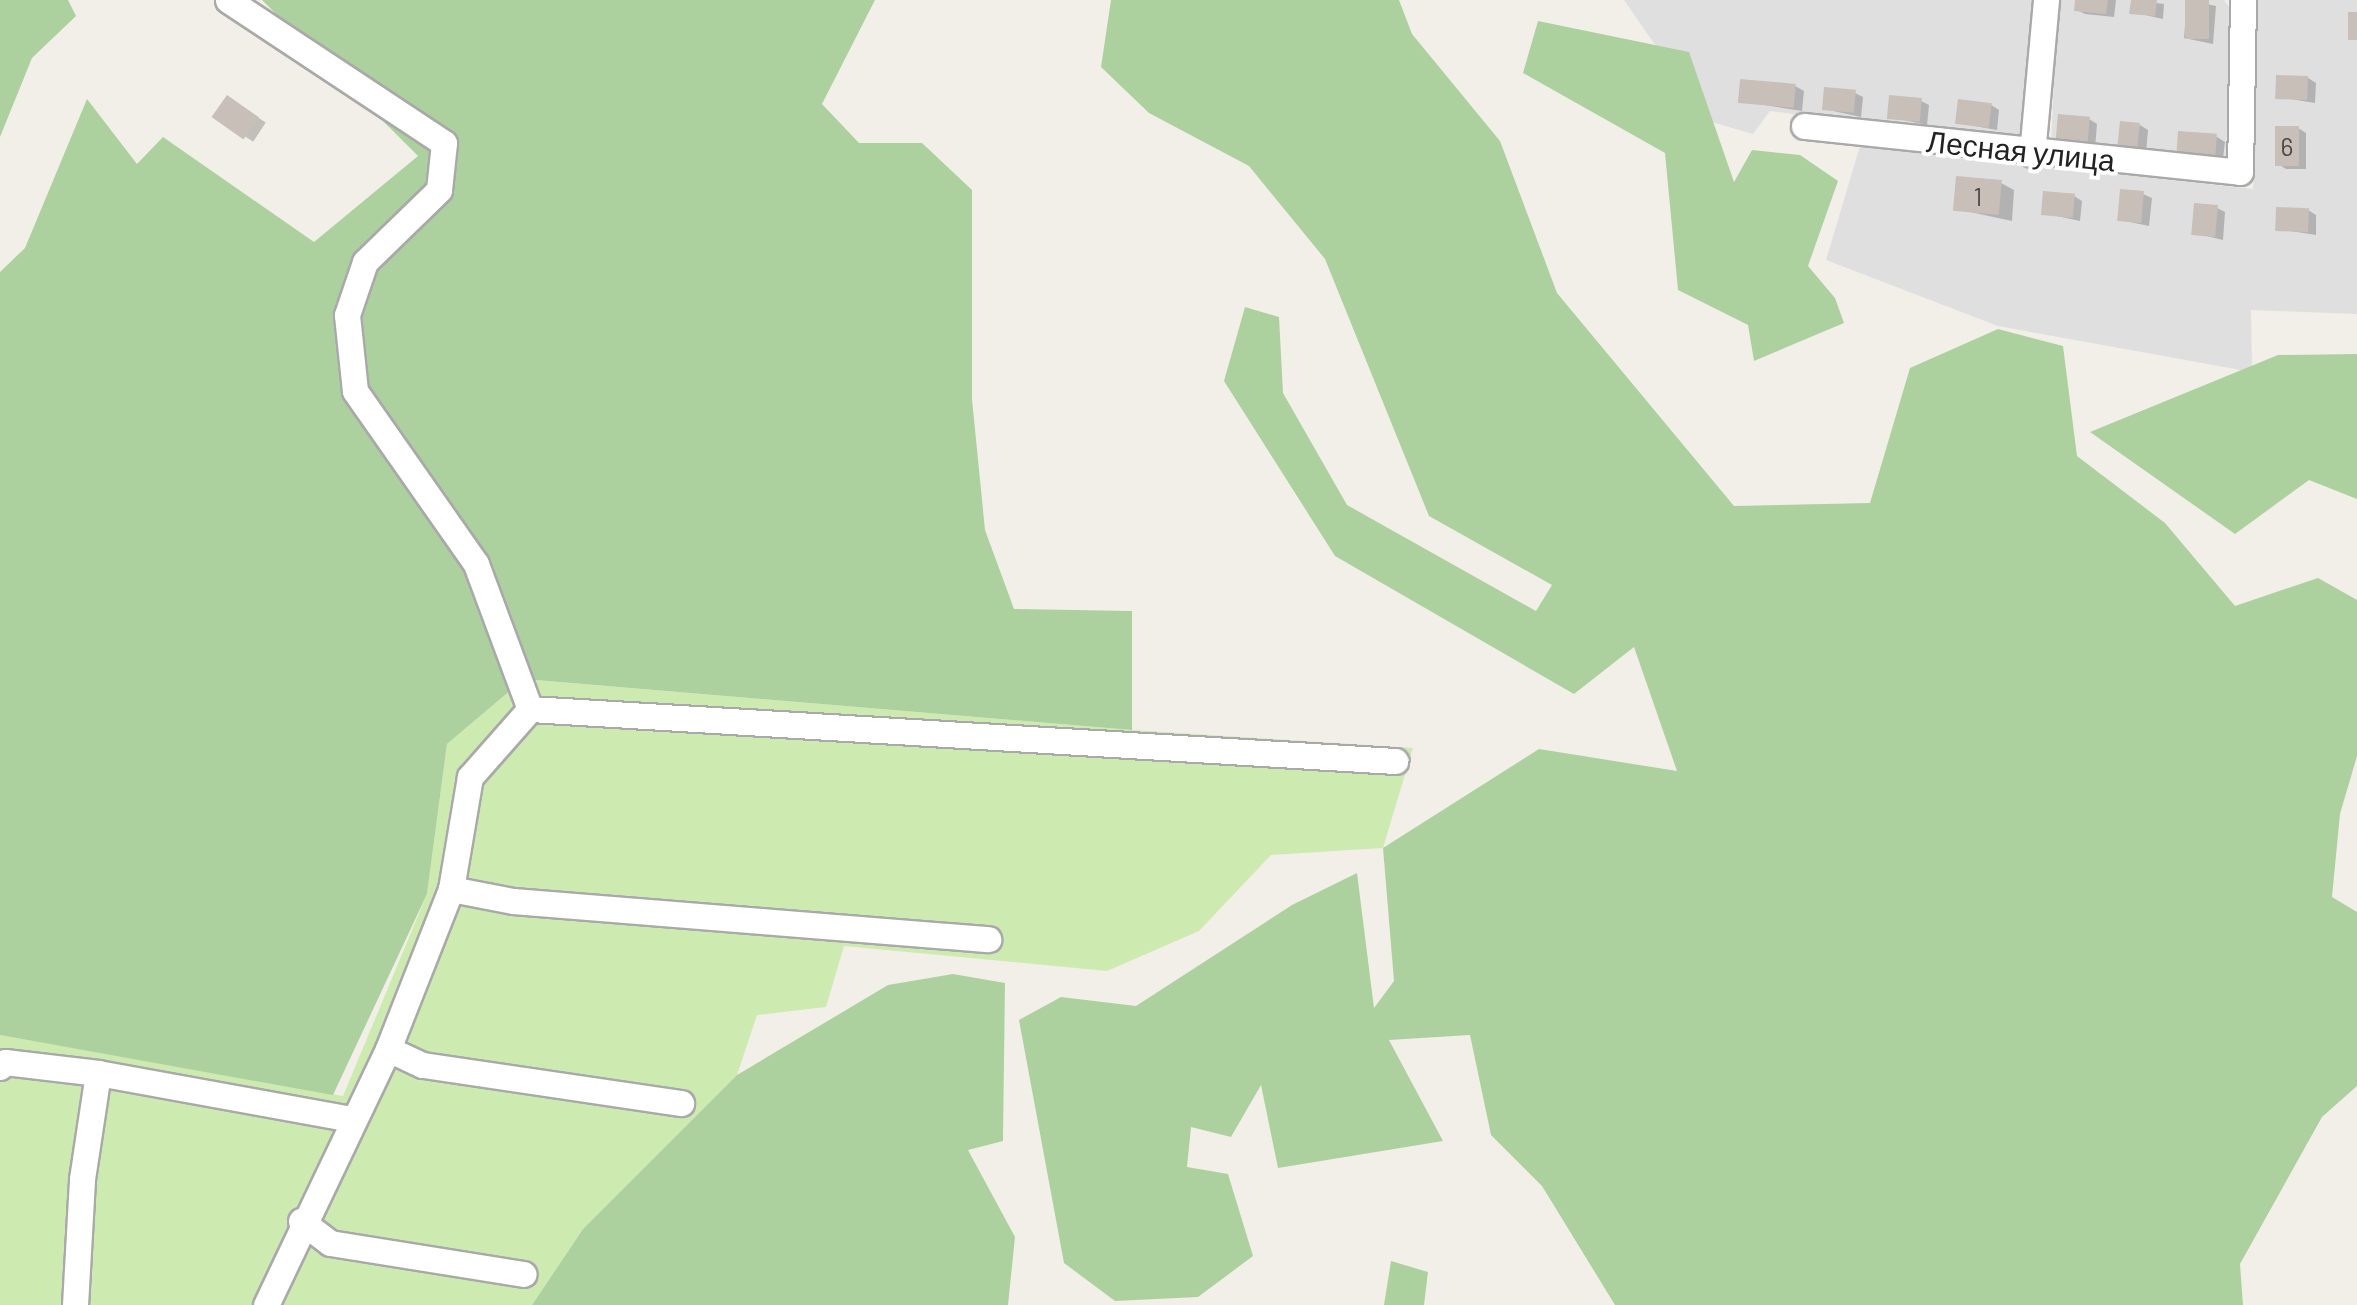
<!DOCTYPE html>
<html>
<head>
<meta charset="utf-8">
<style>
  body { margin:0 }
  #map { position:relative; width:2357px; height:1305px; overflow:hidden; background:#f2efe9; font-family:Barlow,sans-serif }
  div>[style] { position:absolute }
  .residential>* { inset:0; background:#e0dfdf }
  .grass>* { inset:0; background:#cdebb0 }
  .forest>* { inset:0; background:#add19e }
  .shadow>* { inset:0; background:#0003; transform-origin:0 0 }
  .building>* { inset:0; background:#c7bfb8; transform-origin:0 0 }
  .roads { filter:drop-shadow(2px 0 #a9a9a9) drop-shadow(-2px 0 #a9a9a9) drop-shadow(0 2px #a9a9a9) drop-shadow(0 -2px #a9a9a9) }
  .minor>* { height:25px; margin:-12.5px; padding:0 12.5px; transform-origin:12.5px; border-radius:12.5px; background:#fff }
  span { translate:-50% -50%; white-space:nowrap; text-align:center; line-height:1.15; -webkit-text-stroke:8px #fff; paint-order:stroke }
  .number-label { font-size:25px; color:#4b4948 }
  .number-label span { -webkit-text-stroke-width:0 }
  .street-label { font-size:30px; color:#222 }
</style>
</head>
<body>
<div id="map">
  <div class="residential">
    <i style="clip-path:polygon(1624px 0,2035px 0,2022px 144px,1770px 111px,1753px 134px,1708px 121px)"></i>
    <i style="clip-path:polygon(2058px 0,2224px 0,2232px 11px,2226px 156px,2051px 143px)"></i>
    <i style="clip-path:polygon(2257px 0,2357px 0,2357px 314px,2251px 310px,2252px 372px,1998px 326px,1826px 260px,1860px 146px,2253px 189px)"></i>
  </div>
  <div class="grass">
    <i style="clip-path:polygon(524px 679px,1132px 730px,1413px 748px,1383px 848px,1271px 855px,1199px 931px,1107px 971px,844px 946px,826px 1007px,757px 1015px,737px 1075px,583px 1229px,532px 1305px,0 1305px,0 1035px,343px 1096px,427px 894px,447px 744px)"></i>
  </div>
  <div class="forest">
    <i style="clip-path:polygon(0 0,68px 0,76px 16px,32px 58px,0 137px)"></i>
    <i style="clip-path:polygon(262px 0,875px 0,822px 104px,859px 143px,922px 143px,972px 190px,972px 399px,985px 530px,1014px 609px,1132px 611px,1132px 730px,524px 679px,447px 744px,427px 894px,333px 1095px,0 1035px,0 272px,25px 248px,87px 99px,137px 164px,163px 137px,314px 242px,418px 156px)"></i>
    <i style="clip-path:polygon(1111px 0,1399px 0,1412px 34px,1500px 141px,1557px 293px,1734px 506px,1870px 503px,1910px 368px,1998px 329px,2063px 346px,2077px 456px,2165px 523px,2235px 606px,2318px 578px,2357px 600px,2357px 756px,2340px 814px,2332px 897px,2357px 912px,2357px 1086px,2322px 1117px,2240px 1264px,2243px 1305px,1615px 1305px,1542px 1186px,1491px 1135px,1470px 1035px,1389px 1040px,1443px 1141px,1278px 1168px,1261px 1085px,1231px 1137px,1191px 1127px,1187px 1167px,1228px 1174px,1253px 1256px,1198px 1297px,1115px 1301px,1064px 1263px,1019px 1020px,1061px 997px,1136px 1006px,1292px 905px,1357px 873px,1374px 1008px,1394px 981px,1383px 848px,1539px 749px,1677px 771px,1634px 647px,1574px 694px,1335px 556px,1224px 381px,1245px 307px,1279px 317px,1283px 393px,1347px 505px,1536px 611px,1552px 585px,1429px 516px,1325px 259px,1249px 166px,1149px 113px,1101px 67px)"></i>
    <i style="clip-path:polygon(1538px 21px,1689px 52px,1734px 182px,1752px 150px,1800px 155px,1838px 181px,1808px 266px,1835px 298px,1844px 323px,1754px 361px,1748px 325px,1678px 290px,1665px 153px,1523px 73px)"></i>
    <i style="clip-path:polygon(2357px 354px,2357px 499px,2309px 480px,2235px 534px,2090px 432px,2278px 355px)"></i>
    <i style="clip-path:polygon(953px 974px,1005px 983px,1003px 1141px,968px 1150px,1015px 1237px,1008px 1305px,532px 1305px,583px 1229px,737px 1075px,888px 985px)"></i>
    <i style="clip-path:polygon(1391px 1261px,1428px 1272px,1424px 1305px,1384px 1305px)"></i>
  </div>
  <div class="shadow">
    <i style="clip-path:polygon(2078px 0,2116px 0,2114px 17px,2085px 14px,2077px 10px)"></i>
    <i style="clip-path:polygon(2133px 0,2164px 4px,2163px 19px,2132px 12px)"></i>
    <i style="clip-path:polygon(2187px 0,2216px 6px,2213px 44px,2184px 38px)"></i>
    <i style="clip-path:polygon(2308px 78px,2316px 83px,2315px 103px,2278px 97px)"></i>
    <i style="clip-path:polygon(1795px 86px,1804px 91px,1802px 111px,1740px 101px)"></i>
    <i style="clip-path:polygon(1855px 93px,1863px 97px,1861px 117px,1824px 109px)"></i>
    <i style="left:228px;top:98px;width:45px;height:23px;rotate:33deg"></i>
    <i style="clip-path:polygon(1921px 101px,1929px 105px,1927px 125px,1890px 117px)"></i>
    <i style="clip-path:polygon(1991px 105px,1999px 110px,1997px 130px,1958px 123px)"></i>
    <i style="clip-path:polygon(2089px 119px,2097px 124px,2095px 148px,2066px 145px)"></i>
    <i style="clip-path:polygon(2140px 125px,2148px 130px,2146px 153px,2128px 152px)"></i>
    <i style="clip-path:polygon(2298px 128px,2306px 133px,2306px 169px,2286px 169px,2278px 164px)"></i>
    <i style="clip-path:polygon(2217px 137px,2225px 142px,2222px 167px,2186px 163px)"></i>
    <i style="clip-path:polygon(2001px 183px,2014px 190px,2012px 221px,1956px 209px)"></i>
    <i style="clip-path:polygon(2143px 194px,2152px 198px,2149px 226px,2120px 220px)"></i>
    <i style="clip-path:polygon(2074px 196px,2082px 201px,2080px 221px,2043px 213px)"></i>
    <i style="clip-path:polygon(2217px 208px,2225px 212px,2223px 240px,2194px 233px)"></i>
    <i style="clip-path:polygon(2308px 210px,2316px 215px,2316px 235px,2278px 229px)"></i>
  </div>
  <div class="building">
    <i style="clip-path:polygon(2075px 0,2108px 0,2106px 14px,2074px 11px)"></i>
    <i style="clip-path:polygon(2131px 0,2157px 0,2155px 16px,2129px 14px)"></i>
    <i style="left:2185px;top:0;width:24px;height:39px"></i>
    <i style="left:2348px;top:12px;width:9px;height:28px"></i>
    <i style="left:2276px;top:75px;width:32px;height:24px;rotate:2deg"></i>
    <i style="left:1740px;top:79px;width:56px;height:24px;rotate:5deg"></i>
    <i style="left:1824px;top:87px;width:32px;height:23px;rotate:5deg"></i>
    <i style="left:227px;top:95px;width:39px;height:27px;rotate:35deg"></i>
    <i style="left:1889px;top:95px;width:33px;height:24px;rotate:5deg"></i>
    <i style="left:1958px;top:99px;width:34px;height:25px;rotate:7deg"></i>
    <i style="left:2058px;top:114px;width:32px;height:28px;rotate:5deg"></i>
    <i style="left:2120px;top:121px;width:20px;height:27px;rotate:6deg"></i>
    <i style="left:2275px;top:126px;width:24px;height:40px"></i>
    <i style="left:2178px;top:131px;width:39px;height:29px;rotate:4deg"></i>
    <i style="left:1956px;top:176px;width:46px;height:35px;rotate:5deg"></i>
    <i style="left:2120px;top:189px;width:24px;height:32px;rotate:5deg"></i>
    <i style="left:2043px;top:191px;width:32px;height:24px;rotate:5deg"></i>
    <i style="left:2194px;top:203px;width:24px;height:32px;rotate:5deg"></i>
    <i style="left:2276px;top:207px;width:33px;height:24px;rotate:2deg"></i>
  </div>
  <div class="roads">
    <div class="minor">
      <i style="left:228px;top:0;width:259px;rotate:33.5deg"></i>
      <i style="left:444px;top:143px;width:47px;rotate:96.1deg"></i>
      <i style="left:439px;top:190px;width:103px;rotate:135.8deg"></i>
      <i style="left:365px;top:262px;width:56px;rotate:108.8deg"></i>
      <i style="left:347px;top:315px;width:76px;rotate:84deg"></i>
      <i style="left:355px;top:391px;width:211px;rotate:55deg"></i>
      <i style="left:476px;top:564px;width:155px;rotate:69.6deg"></i>
      <i style="left:1804px;top:126px;width:438px;rotate:6deg"></i>
      <i style="left:2240px;top:172px;width:172px;rotate:-89deg"></i>
      <i style="left:2032px;top:154px;width:155px;rotate:-84.8deg"></i>
      <i style="left:530px;top:709px;width:867px;rotate:3.44deg"></i>
      <i style="left:451px;top:889px;width:63px;rotate:11deg"></i>
      <i style="left:513px;top:901px;width:477px;rotate:4.6deg"></i>
      <i style="left:388px;top:1049px;width:38px;rotate:25deg"></i>
      <i style="left:423px;top:1065px;width:261px;rotate:8.4deg"></i>
      <i style="left:0;top:1067px;width:7px;rotate:-45deg"></i>
      <i style="left:5px;top:1062px;width:94px;rotate:6.7deg"></i>
      <i style="left:98px;top:1073px;width:256px;rotate:10.3deg"></i>
      <i style="left:301px;top:1221px;width:36px;rotate:37deg"></i>
      <i style="left:330px;top:1243px;width:196px;rotate:9.1deg"></i>
      <i style="left:75px;top:1305px;width:126px;rotate:-86.8deg"></i>
      <i style="left:82px;top:1179px;width:107px;rotate:-81.4deg"></i>
      <i style="left:266px;top:1305px;width:284px;rotate:-64.5deg"></i>
      <i style="left:388px;top:1049px;width:172px;rotate:-68.5deg"></i>
      <i style="left:451px;top:889px;width:114px;rotate:-80.4deg"></i>
      <i style="left:470px;top:777px;width:91px;rotate:-48.6deg"></i>
    </div>
  </div>
  <div class="number-label">
    <span style="left:2287px;top:146px">6</span>
    <span style="left:1978px;top:196px">1</span>
  </div>
  <div class="street-label">
    <span style="left:2021px;top:150px;rotate:6deg">Лесная улица</span>
  </div>
</div>
</body>
</html>
